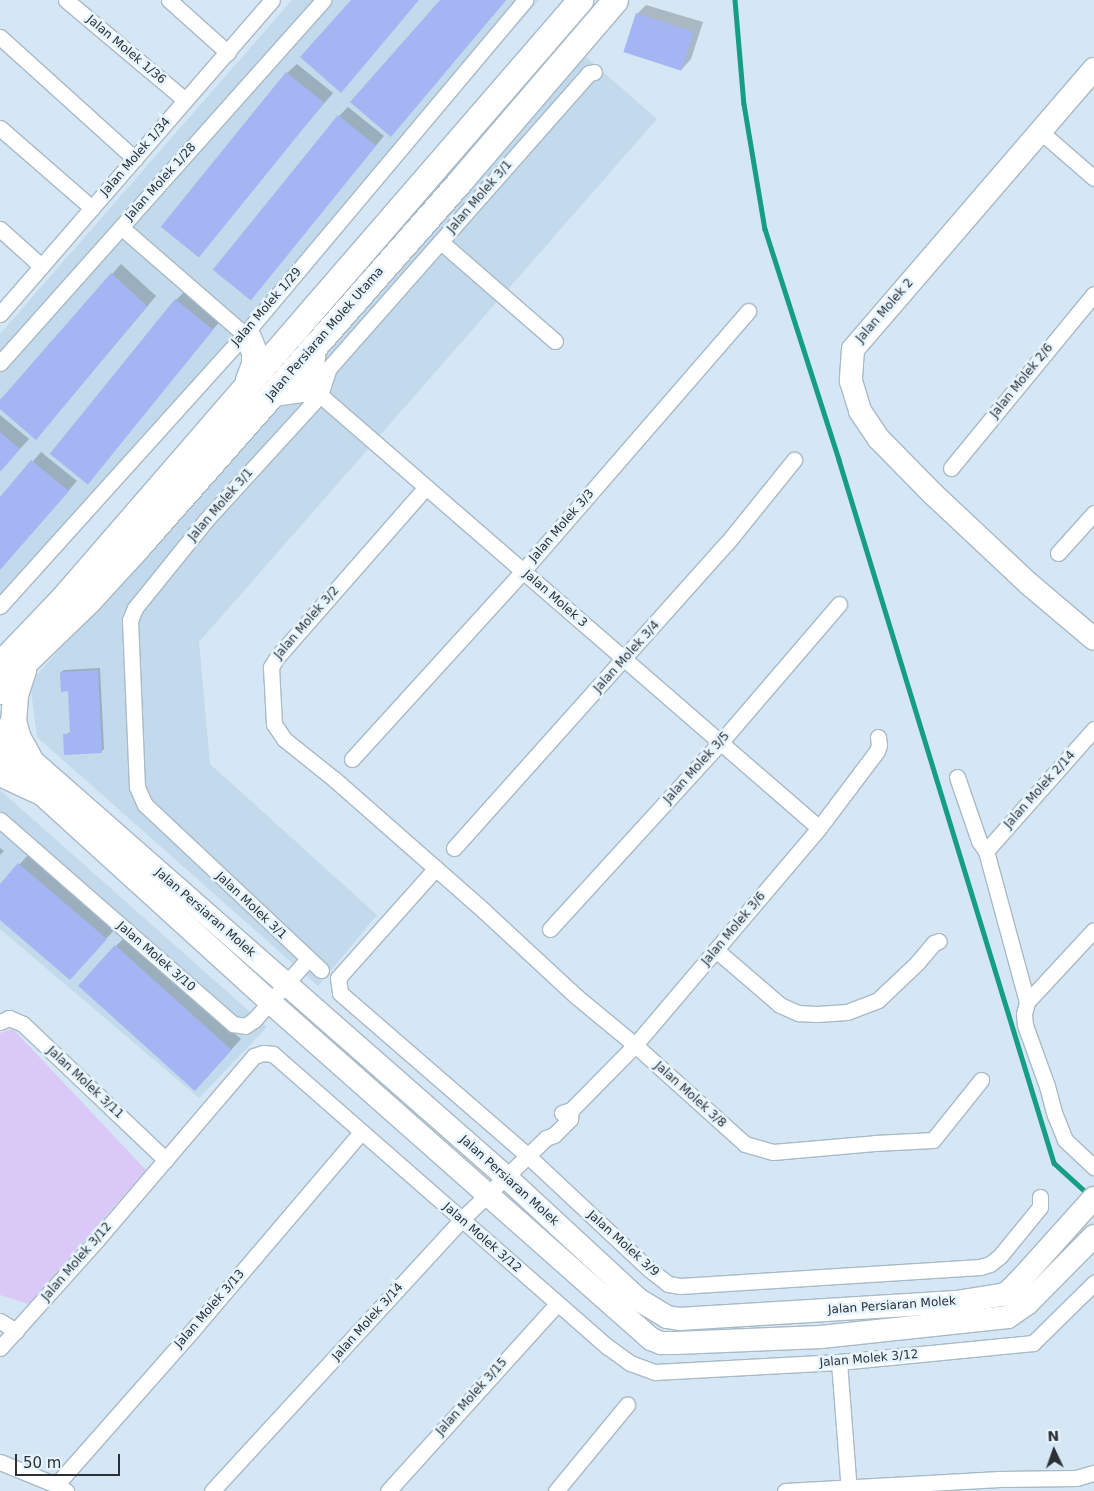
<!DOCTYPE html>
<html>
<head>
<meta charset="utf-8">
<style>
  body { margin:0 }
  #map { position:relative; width:1094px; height:1491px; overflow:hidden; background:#d5e7f4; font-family:"DejaVu Sans",sans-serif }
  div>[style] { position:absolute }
  .built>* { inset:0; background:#c2daeb }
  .green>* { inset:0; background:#dac9f6 }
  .shadow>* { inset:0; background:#0003 }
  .stream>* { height:4.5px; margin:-2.25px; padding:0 2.25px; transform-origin:2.25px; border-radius:2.25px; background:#169d86 }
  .building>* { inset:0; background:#a3b6f3; transform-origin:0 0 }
  .roads { filter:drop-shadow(1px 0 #a9bac7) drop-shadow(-1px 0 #a9bac7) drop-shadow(0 1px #a9bac7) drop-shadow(0 -1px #a9bac7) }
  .street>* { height:15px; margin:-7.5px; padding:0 7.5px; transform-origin:7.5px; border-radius:7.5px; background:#fff }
  .secondary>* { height:22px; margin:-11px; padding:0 11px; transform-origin:11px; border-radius:11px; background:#fff }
  .primary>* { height:25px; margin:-12.5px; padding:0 12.5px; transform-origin:12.5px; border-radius:12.5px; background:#fff }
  span { translate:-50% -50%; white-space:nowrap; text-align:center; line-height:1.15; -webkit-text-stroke:5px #e6f4fe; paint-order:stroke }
  .street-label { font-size:12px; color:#2a3035 }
  .north { position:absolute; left:1029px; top:1426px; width:50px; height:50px; -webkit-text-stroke:4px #e6f4fe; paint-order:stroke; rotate:357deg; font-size:14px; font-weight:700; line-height:20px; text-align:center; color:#2a3035 }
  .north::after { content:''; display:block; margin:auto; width:18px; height:22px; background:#2a3035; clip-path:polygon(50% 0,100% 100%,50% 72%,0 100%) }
  .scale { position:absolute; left:15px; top:1454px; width:105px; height:22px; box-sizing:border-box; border:2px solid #2a3035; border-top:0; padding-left:6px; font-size:15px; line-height:18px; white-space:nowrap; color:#2a3035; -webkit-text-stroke:4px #e6f4fe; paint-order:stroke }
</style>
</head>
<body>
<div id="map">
  <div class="built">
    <i style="clip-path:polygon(292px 0,539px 0,0 617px,0 334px)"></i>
    <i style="clip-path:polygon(584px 55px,657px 119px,199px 642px,210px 764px,377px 915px,318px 986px,37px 737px,30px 683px)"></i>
    <i style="clip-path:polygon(0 790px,267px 1027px,199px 1098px,0 929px)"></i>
  </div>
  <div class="green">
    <i style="clip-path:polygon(13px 1029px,146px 1170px,29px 1304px,0 1295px,0 1033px)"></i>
  </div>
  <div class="shadow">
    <i style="clip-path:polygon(442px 0,506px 0,391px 136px)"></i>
    <i style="clip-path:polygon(646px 5px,703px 22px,691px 59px,682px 69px,637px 14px)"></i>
    <i style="clip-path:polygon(297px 64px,333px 93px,195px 255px,287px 73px)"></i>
    <i style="clip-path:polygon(348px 107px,384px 136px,256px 289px,339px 116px)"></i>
    <i style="clip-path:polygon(121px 264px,156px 296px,36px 439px,0 407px,0 401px)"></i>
    <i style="clip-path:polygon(185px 291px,221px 320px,93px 473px,176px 300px)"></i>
    <i style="clip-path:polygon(0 415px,29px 439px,0 471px)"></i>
    <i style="clip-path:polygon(41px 452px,77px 481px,0 569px,0 499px)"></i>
    <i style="clip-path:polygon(100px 668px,104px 749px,101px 752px,64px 735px,71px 732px,69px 690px,61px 672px,64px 670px)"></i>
    <i style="clip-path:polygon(0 848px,4px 851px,0 855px)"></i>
    <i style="clip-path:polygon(29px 854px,115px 929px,70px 979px,0 918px,0 886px)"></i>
    <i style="clip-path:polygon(125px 937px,241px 1039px,205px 1079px,116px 946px)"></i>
  </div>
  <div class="stream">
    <i style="left:735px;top:0;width:104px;rotate:85.1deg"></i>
    <i style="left:744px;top:104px;width:127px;rotate:80.5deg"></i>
    <i style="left:765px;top:229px;width:243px;rotate:72.2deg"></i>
    <i style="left:839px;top:460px;width:735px;rotate:72.99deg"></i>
    <i style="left:1054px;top:1163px;width:47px;rotate:42.4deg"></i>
  </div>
  <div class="building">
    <i style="clip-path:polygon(351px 0,419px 0,341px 93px,300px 57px)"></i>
    <i style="clip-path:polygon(440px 0,506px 0,391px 137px,350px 102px)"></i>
    <i style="left:636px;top:13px;width:61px;height:41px;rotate:18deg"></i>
    <i style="left:286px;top:72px;width:49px;height:199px;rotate:39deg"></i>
    <i style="left:338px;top:115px;width:49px;height:199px;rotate:39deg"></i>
    <i style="clip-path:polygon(111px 273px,147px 306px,36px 440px,0 409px,0 400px)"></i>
    <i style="left:175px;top:299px;width:49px;height:199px;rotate:39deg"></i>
    <i style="clip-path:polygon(0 432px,20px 449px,0 472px)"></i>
    <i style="clip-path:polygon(31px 460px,69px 491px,0 570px,0 497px)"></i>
    <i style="clip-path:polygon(98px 670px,102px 753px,64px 755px,63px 734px,70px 734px,68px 691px,61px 692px,60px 672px)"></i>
    <i style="clip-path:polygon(18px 863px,107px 939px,70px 980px,0 920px,0 884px)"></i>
    <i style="left:115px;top:945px;width:157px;height:55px;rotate:42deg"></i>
  </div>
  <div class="roads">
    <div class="street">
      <i style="left:66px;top:0;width:155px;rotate:40deg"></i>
      <i style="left:169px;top:0;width:79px;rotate:41.9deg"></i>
      <i style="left:0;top:37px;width:182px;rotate:42.1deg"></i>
      <i style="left:0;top:128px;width:122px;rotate:41deg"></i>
      <i style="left:1041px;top:132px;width:70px;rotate:41deg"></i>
      <i style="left:121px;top:227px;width:174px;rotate:41deg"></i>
      <i style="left:0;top:229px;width:54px;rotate:42deg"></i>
      <i style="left:441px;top:242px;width:151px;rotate:41deg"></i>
      <i style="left:0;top:314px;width:415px;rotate:-49.1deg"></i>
      <i style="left:0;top:363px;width:486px;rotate:-48.3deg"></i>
      <i style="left:312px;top:388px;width:671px;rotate:40.95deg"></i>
      <i style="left:951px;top:468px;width:225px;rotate:-50.6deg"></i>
      <i style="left:426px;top:487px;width:226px;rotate:131.2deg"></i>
      <i style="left:277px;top:657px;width:12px;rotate:121deg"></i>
      <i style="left:271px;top:667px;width:57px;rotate:87deg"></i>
      <i style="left:274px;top:724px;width:18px;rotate:56deg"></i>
      <i style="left:284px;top:739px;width:64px;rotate:38.7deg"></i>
      <i style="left:334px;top:779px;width:200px;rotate:41.3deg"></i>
      <i style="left:484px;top:911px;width:127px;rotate:42.8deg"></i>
      <i style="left:577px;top:997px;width:75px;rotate:39.6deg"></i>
      <i style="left:635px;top:1045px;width:148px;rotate:42deg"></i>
      <i style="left:745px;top:1144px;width:29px;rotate:16deg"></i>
      <i style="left:773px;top:1152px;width:102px;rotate:-5deg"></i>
      <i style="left:875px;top:1143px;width:58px;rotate:-3deg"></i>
      <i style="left:933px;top:1140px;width:77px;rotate:-51.3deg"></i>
      <i style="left:1058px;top:553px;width:54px;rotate:-48deg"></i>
      <i style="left:0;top:606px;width:366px;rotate:-48deg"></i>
      <i style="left:245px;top:334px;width:436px;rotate:-50deg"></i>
      <i style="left:352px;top:759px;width:254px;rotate:-47.7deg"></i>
      <i style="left:523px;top:571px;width:344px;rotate:-49.1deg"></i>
      <i style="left:957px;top:777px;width:68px;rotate:71deg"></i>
      <i style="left:979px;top:841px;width:12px;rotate:55deg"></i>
      <i style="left:986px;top:851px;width:156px;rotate:74.8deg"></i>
      <i style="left:1027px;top:1002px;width:12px;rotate:104deg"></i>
      <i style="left:1024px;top:1014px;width:11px;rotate:85deg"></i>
      <i style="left:1025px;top:1025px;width:65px;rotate:70.2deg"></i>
      <i style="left:1047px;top:1086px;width:30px;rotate:75deg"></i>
      <i style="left:1055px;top:1115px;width:27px;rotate:68deg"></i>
      <i style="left:1065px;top:1140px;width:40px;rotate:43deg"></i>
      <i style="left:0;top:820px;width:310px;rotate:41.2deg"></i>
      <i style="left:233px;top:1024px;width:12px;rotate:9deg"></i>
      <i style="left:245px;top:1026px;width:11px;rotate:-34deg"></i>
      <i style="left:254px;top:1020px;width:81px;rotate:-48.5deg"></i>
      <i style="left:454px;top:848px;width:409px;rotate:-48.2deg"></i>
      <i style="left:727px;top:543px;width:107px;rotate:-51.1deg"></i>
      <i style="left:986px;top:851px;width:163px;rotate:-48.5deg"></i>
      <i style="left:436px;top:868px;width:147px;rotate:131.7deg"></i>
      <i style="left:338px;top:978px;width:15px;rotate:82deg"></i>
      <i style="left:340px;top:993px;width:247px;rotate:40.9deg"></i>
      <i style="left:527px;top:1155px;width:167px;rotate:43.1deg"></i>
      <i style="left:649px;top:1269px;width:24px;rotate:38deg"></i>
      <i style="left:668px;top:1284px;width:12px;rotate:9deg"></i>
      <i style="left:680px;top:1286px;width:301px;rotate:-3.6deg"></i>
      <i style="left:980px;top:1267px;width:10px;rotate:-17deg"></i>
      <i style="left:990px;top:1264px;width:13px;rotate:-39deg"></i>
      <i style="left:1000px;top:1256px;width:63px;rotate:-50.8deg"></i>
      <i style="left:1040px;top:1207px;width:10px;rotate:-90deg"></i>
      <i style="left:550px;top:929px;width:252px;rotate:-47.6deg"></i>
      <i style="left:720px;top:743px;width:183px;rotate:-49.4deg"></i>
      <i style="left:716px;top:950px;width:84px;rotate:40.7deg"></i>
      <i style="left:780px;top:1005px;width:20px;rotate:24deg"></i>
      <i style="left:798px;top:1013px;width:19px;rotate:3deg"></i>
      <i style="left:817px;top:1014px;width:30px;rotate:-4deg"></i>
      <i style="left:847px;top:1012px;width:33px;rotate:-21deg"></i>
      <i style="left:878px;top:1000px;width:54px;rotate:-43.5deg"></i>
      <i style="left:917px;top:963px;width:26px;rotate:-50deg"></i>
      <i style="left:934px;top:943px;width:5px;rotate:-22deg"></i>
      <i style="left:321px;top:970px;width:241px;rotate:-136.8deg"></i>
      <i style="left:145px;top:805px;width:20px;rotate:-114deg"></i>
      <i style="left:137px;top:787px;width:167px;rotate:-92.4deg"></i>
      <i style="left:130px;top:620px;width:13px;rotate:-67deg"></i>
      <i style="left:135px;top:608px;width:113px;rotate:-51.1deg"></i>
      <i style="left:206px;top:520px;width:169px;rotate:-47.6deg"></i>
      <i style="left:320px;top:395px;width:28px;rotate:-72deg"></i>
      <i style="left:329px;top:368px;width:393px;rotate:-48.6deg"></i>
      <i style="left:589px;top:73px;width:5px;rotate:-11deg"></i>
      <i style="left:1027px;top:1002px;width:98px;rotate:-47.1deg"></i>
      <i style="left:0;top:1022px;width:10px;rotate:-24deg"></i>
      <i style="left:9px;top:1018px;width:15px;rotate:23deg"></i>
      <i style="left:23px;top:1024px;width:197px;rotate:43.6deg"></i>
      <i style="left:562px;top:1113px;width:9px;rotate:-18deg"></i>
      <i style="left:571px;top:1110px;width:91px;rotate:-45.4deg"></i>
      <i style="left:635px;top:1045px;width:285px;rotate:-49.7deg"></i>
      <i style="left:819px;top:828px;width:96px;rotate:-53deg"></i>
      <i style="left:877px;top:751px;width:6px;rotate:-72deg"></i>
      <i style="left:879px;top:745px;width:8px;rotate:-97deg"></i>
      <i style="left:0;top:1321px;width:19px;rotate:32deg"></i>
      <i style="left:0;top:1348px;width:144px;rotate:-48.1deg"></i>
      <i style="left:96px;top:1241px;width:243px;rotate:-49.5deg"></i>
      <i style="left:254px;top:1056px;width:9px;rotate:-18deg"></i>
      <i style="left:263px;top:1053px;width:10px;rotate:6deg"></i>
      <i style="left:273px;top:1054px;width:445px;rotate:41.2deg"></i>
      <i style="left:608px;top:1347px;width:27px;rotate:36deg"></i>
      <i style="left:630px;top:1363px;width:27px;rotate:20deg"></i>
      <i style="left:655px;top:1372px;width:184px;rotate:-3.1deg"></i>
      <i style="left:839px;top:1362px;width:195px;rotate:-5.6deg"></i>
      <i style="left:1033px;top:1343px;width:86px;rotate:-44.5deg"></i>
      <i style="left:839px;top:1362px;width:129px;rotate:85.6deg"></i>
      <i style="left:0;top:1462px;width:61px;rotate:22.3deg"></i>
      <i style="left:56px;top:1485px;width:12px;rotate:31deg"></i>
      <i style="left:56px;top:1485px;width:212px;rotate:-48.6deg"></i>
      <i style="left:196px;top:1326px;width:255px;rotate:-49.6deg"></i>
      <i style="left:212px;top:1491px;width:368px;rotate:-47.4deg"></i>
      <i style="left:461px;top:1220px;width:118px;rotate:-44deg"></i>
      <i style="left:546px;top:1138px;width:9px;rotate:-21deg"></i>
      <i style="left:554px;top:1135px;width:23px;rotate:-45deg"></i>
      <i style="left:570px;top:1119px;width:9px;rotate:-84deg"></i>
      <i style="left:388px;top:1491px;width:252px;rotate:-47.9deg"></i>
      <i style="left:556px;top:1491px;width:112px;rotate:-50.5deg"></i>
      <i style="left:785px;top:1491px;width:215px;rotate:-3.2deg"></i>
      <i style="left:1000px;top:1479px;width:76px;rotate:-0.8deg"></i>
      <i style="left:1076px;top:1478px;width:19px;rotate:-16deg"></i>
    </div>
    <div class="secondary">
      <i style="left:1094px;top:69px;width:369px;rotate:130.7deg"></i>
      <i style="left:853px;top:349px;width:32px;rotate:94deg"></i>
      <i style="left:851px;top:381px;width:31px;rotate:73deg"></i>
      <i style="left:860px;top:411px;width:34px;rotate:56deg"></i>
      <i style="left:879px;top:439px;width:76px;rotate:45.5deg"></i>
      <i style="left:932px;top:493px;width:133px;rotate:43.2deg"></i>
      <i style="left:1029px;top:584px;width:85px;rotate:40.2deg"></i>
      <i style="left:0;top:730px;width:40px;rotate:44deg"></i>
      <i style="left:29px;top:758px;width:633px;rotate:41.29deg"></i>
      <i style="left:505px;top:1176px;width:183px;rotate:42.8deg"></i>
      <i style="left:639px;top:1300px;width:33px;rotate:31deg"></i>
      <i style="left:667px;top:1317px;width:12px;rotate:9deg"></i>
      <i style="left:679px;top:1319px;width:278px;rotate:-3.5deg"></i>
      <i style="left:956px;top:1302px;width:46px;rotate:-8.8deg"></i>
      <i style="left:1001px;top:1295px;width:6px;rotate:-18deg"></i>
      <i style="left:1007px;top:1293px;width:23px;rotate:-45deg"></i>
      <i style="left:1023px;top:1277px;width:106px;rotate:-48.1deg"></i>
      <i style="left:0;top:756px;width:365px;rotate:42.3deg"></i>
      <i style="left:270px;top:1002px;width:509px;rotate:41.49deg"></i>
      <i style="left:651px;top:1339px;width:11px;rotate:22deg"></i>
      <i style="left:661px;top:1343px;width:15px"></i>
      <i style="left:676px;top:1343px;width:145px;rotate:-2.4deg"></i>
      <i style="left:821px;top:1337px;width:188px;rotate:-6.1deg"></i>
      <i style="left:1008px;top:1317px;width:24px;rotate:-35deg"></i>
      <i style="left:1028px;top:1303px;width:94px;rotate:-45.4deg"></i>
    </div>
    <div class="primary">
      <i style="left:248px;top:337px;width:16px;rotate:68deg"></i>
      <i style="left:254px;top:352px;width:12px;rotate:90deg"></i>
      <i style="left:254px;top:364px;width:17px;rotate:111deg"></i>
      <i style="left:273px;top:393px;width:30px;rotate:-8deg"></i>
      <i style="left:303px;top:389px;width:11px;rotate:5deg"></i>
      <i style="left:314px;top:390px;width:26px;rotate:-97deg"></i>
      <i style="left:311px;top:364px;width:17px;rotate:-83deg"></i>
      <i style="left:0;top:664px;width:91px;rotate:-46.3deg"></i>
      <i style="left:63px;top:598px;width:791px;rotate:-49.15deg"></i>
      <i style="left:23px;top:670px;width:26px;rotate:108deg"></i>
      <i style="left:15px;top:695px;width:26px;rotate:94deg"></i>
      <i style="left:13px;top:721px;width:18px;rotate:74deg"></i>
      <i style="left:18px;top:738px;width:23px;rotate:61deg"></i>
      <i style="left:0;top:691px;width:40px;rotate:-49deg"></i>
      <i style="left:26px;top:661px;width:86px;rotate:-44.1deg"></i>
      <i style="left:88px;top:601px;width:68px;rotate:-47.4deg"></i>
      <i style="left:134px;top:551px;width:493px;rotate:-48.6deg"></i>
      <i style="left:460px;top:181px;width:238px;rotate:-49.4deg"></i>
      <i style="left:0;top:773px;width:43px;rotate:24.8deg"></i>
    </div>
  </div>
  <div class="street-label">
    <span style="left:126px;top:50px;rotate:40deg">Jalan Molek 1/36</span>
    <span style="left:136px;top:157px;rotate:-49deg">Jalan Molek 1/34</span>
    <span style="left:161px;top:182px;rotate:-48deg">Jalan Molek 1/28</span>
    <span style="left:480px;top:197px;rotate:-49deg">Jalan Molek 3/1</span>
    <span style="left:267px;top:307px;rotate:-49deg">Jalan Molek 1/29</span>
    <span style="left:885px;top:311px;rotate:-49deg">Jalan Molek 2</span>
    <span style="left:325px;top:334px;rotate:-49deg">Jalan Persiaran Molek Utama</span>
    <span style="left:1022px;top:381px;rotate:-51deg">Jalan Molek 2/6</span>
    <span style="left:221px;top:505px;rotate:-49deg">Jalan Molek 3/1</span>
    <span style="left:562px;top:526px;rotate:-49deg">Jalan Molek 3/3</span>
    <span style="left:555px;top:599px;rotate:41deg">Jalan Molek 3</span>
    <span style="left:307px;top:623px;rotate:-49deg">Jalan Molek 3/2</span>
    <span style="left:627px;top:657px;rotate:-48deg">Jalan Molek 3/4</span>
    <span style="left:697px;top:768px;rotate:-48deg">Jalan Molek 3/5</span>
    <span style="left:1040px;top:790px;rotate:-48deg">Jalan Molek 2/14</span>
    <span style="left:251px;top:906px;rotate:43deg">Jalan Molek 3/1</span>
    <span style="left:205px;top:913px;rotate:41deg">Jalan Persiaran Molek</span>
    <span style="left:734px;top:929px;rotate:-50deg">Jalan Molek 3/6</span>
    <span style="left:156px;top:957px;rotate:41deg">Jalan Molek 3/10</span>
    <span style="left:85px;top:1083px;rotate:43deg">Jalan Molek 3/11</span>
    <span style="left:690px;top:1095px;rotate:42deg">Jalan Molek 3/8</span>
    <span style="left:509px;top:1181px;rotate:42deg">Jalan Persiaran Molek</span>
    <span style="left:482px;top:1238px;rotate:41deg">Jalan Molek 3/12</span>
    <span style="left:623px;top:1244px;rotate:42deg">Jalan Molek 3/9</span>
    <span style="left:77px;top:1262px;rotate:-49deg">Jalan Molek 3/12</span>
    <span style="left:892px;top:1306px;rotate:-4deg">Jalan Persiaran Molek</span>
    <span style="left:210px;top:1309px;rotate:-49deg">Jalan Molek 3/13</span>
    <span style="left:368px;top:1322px;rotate:-48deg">Jalan Molek 3/14</span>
    <span style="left:869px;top:1359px;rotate:-5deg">Jalan Molek 3/12</span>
    <span style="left:472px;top:1397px;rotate:-48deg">Jalan Molek 3/15</span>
  </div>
  <div class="north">N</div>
  <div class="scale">50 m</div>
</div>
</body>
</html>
